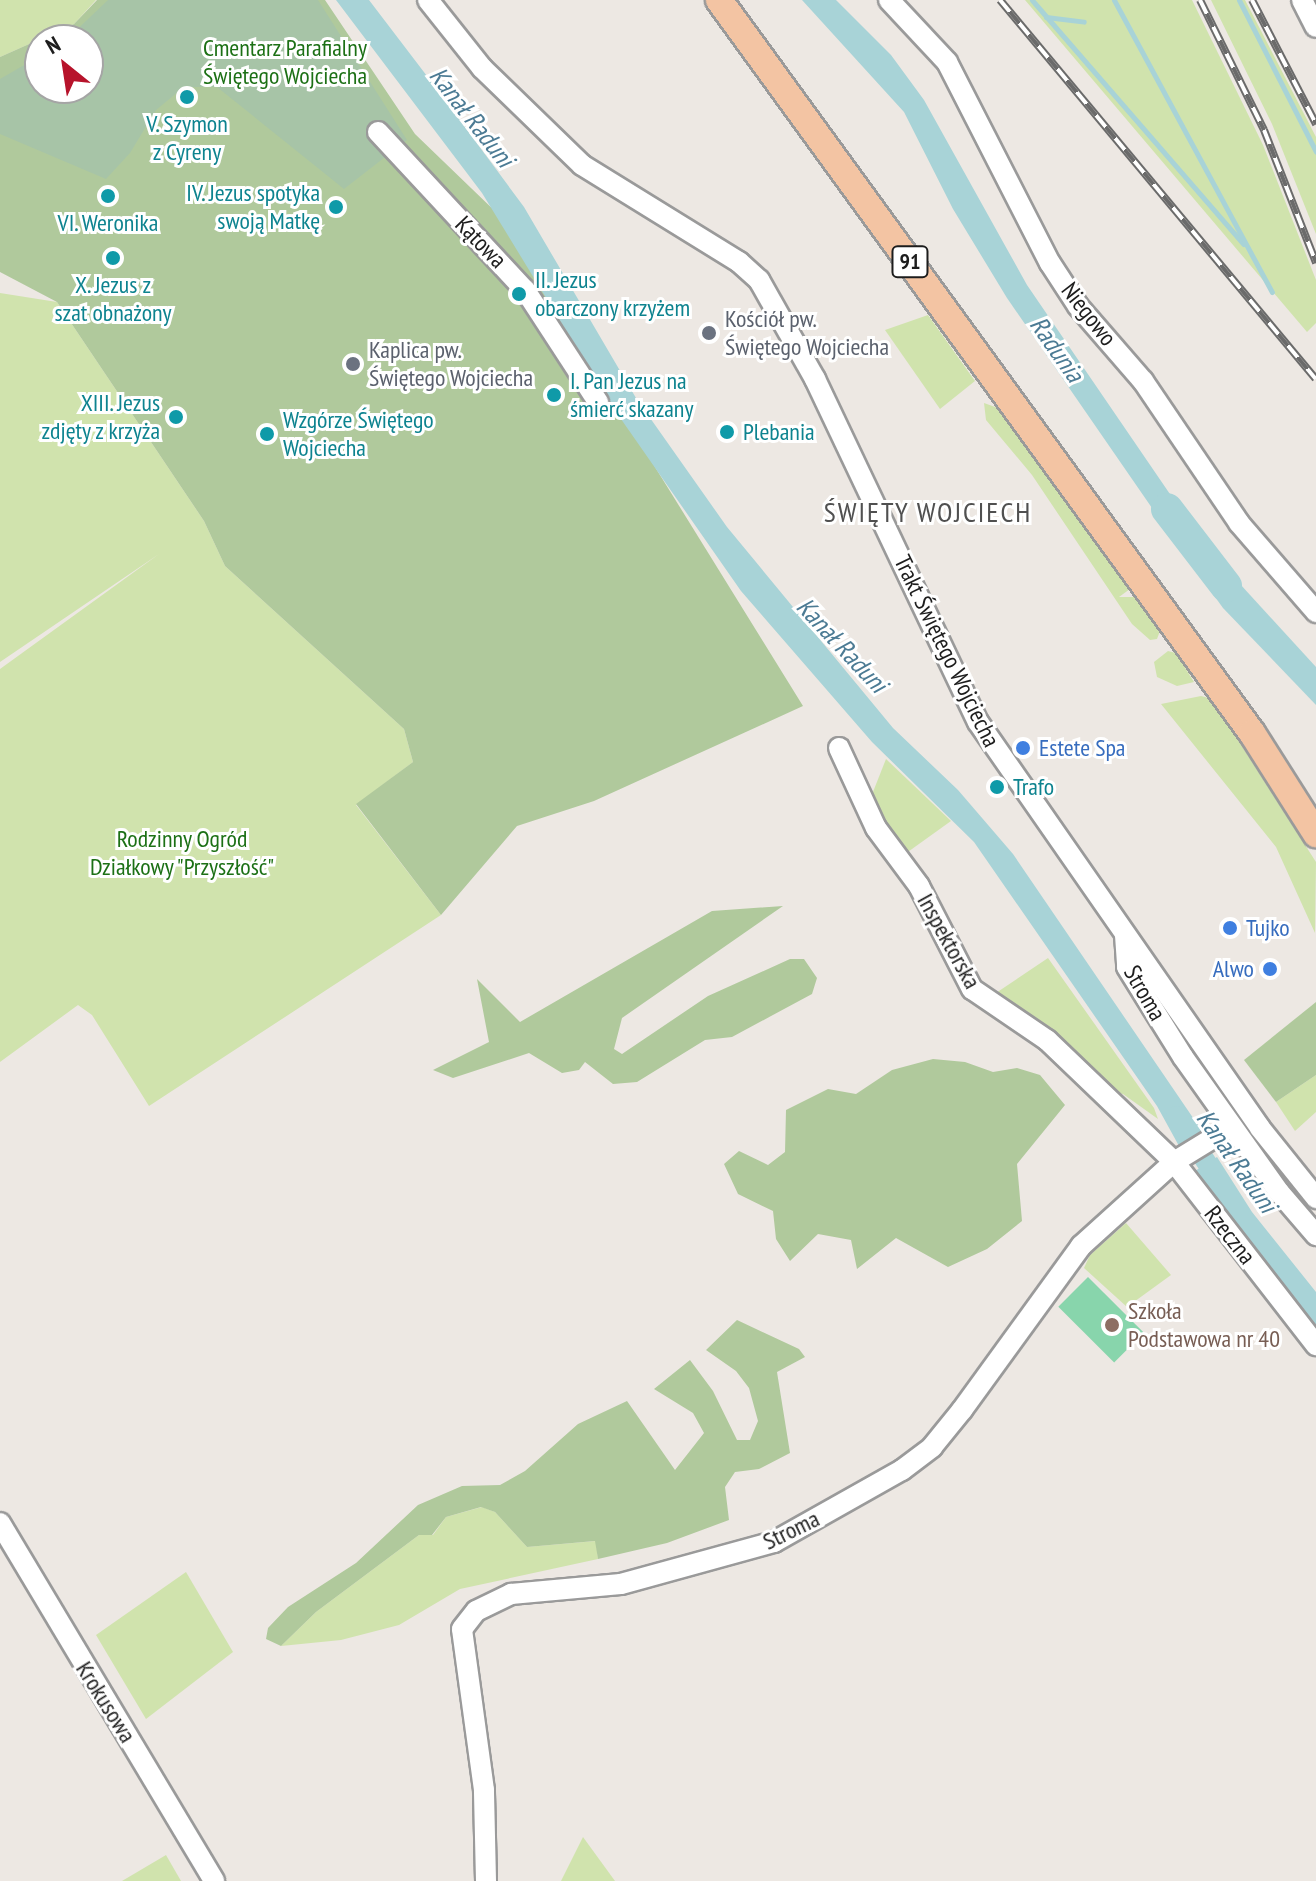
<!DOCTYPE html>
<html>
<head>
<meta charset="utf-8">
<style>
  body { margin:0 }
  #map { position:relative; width:1316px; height:1881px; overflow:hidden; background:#ede8e3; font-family:"PT Sans Narrow",sans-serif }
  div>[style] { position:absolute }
  .grass>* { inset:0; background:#d0e3ad }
  .forest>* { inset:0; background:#b0c99c }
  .cemetery>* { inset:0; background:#a7c4a7 }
  .pitch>* { inset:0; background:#88d5ac; transform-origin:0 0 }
  .water>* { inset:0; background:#a8d3d7 }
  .stream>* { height:5px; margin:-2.5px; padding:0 2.5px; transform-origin:2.5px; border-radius:2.5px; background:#a8d3d7 }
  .canal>* { height:20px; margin:-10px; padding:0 10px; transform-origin:10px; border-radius:10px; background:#a8d3d7 }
  .river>* { height:32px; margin:-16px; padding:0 16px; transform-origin:16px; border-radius:16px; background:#a8d3d7 }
  .roads { filter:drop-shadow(2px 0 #9a9a9a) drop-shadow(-2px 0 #9a9a9a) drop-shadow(0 2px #9a9a9a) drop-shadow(0 -2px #9a9a9a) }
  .minor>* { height:20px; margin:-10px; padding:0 10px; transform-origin:10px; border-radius:10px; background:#fff }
  .major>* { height:26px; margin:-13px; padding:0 13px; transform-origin:13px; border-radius:13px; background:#f3c4a3 }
  .rail>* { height:8px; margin-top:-4px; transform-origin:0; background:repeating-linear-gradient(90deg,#fff 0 15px,#6b6b6b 0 30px); box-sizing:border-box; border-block:2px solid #6b6b6b }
  .dots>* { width:22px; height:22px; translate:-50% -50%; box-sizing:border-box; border:4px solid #fff; border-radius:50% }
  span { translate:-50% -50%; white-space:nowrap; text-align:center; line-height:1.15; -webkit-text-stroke:6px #fff; paint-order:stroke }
  .shield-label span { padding:2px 6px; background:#fff; border:2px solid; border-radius:6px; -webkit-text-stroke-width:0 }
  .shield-label { font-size:22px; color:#1d1d1d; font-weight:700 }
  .park-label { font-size:24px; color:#1c7015 }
  .culture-label { font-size:24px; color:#0d838f }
  .right { translate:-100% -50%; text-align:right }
  .left { translate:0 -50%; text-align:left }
  .street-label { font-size:24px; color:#1d1d1d }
  .worship-label { font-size:24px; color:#5b616d }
  .shop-label { font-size:24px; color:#366cbe }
  .education-label { font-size:24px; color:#785e54 }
  .water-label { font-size:26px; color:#4c7b94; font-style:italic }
  .quarter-label { font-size:28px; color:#505050; letter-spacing:2px }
  .north { position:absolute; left:24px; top:24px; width:80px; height:80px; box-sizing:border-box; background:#fff; border:2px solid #a5a5a5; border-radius:50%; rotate:330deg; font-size:22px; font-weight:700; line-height:32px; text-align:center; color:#1d1d1d }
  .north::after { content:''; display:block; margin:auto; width:28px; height:36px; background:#b7132b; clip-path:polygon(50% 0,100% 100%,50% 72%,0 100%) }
</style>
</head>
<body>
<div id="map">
  <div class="grass">
    <i style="clip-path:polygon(0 0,96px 0,74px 24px,0 57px)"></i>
    <i style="clip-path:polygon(1025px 0,1192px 0,1263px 145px,1316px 280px,1316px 323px,1307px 332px)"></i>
    <i style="clip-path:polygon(1211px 0,1245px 0,1316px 137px,1316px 234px,1272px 124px)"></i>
    <i style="clip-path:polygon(0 293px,57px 302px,204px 521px,225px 566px,404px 729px,413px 762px,356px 805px,441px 915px,149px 1106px,92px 1015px,78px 1005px,0 1062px,0 669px,159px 554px,0 662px)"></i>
    <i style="clip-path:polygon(928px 315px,975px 381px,940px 409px,885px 330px)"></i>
    <i style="clip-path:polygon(984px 403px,998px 408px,1130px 589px,1119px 597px,1135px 597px,1160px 631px,1157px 639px,1150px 640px,1132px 624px,1032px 475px,986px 420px)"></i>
    <i style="clip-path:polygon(1168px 651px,1176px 653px,1194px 682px,1177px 686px,1157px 677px,1154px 662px)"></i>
    <i style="clip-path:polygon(1201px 696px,1209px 698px,1227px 723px,1316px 862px,1315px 933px,1276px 847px,1161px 704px)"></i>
    <i style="clip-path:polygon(886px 759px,951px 821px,905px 854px,871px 797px)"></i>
    <i style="clip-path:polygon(1048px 958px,1154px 1108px,1158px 1119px,1123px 1094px,1111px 1092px,990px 997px)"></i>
    <i style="clip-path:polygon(1316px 1075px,1316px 1112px,1295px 1131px,1276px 1102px)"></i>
    <i style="clip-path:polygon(1126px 1223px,1171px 1275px,1127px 1307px,1084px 1268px,1090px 1255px)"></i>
    <i style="clip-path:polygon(482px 1507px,495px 1512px,527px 1547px,596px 1541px,598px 1559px,460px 1589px,399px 1625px,341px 1640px,281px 1646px,316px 1612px,419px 1535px,433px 1535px,446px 1517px)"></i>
    <i style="clip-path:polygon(186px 1572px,233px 1652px,146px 1719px,96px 1635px)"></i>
    <i style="clip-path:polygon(583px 1837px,615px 1881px,561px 1881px)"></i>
    <i style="clip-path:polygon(166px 1855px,181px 1881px,122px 1881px)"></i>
  </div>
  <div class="forest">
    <i style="clip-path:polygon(evenodd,97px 0,325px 0,415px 134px,499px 215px,803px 706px,594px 801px,517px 826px,441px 915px,356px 804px,413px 762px,404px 729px,225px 566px,204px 521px,57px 302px,0 272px,0 57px,74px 24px,97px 0,40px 40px,88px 40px,88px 88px,40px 88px,40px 40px)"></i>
    <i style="clip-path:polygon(783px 906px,622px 1018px,614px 1049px,622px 1054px,708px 996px,790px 959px,804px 959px,817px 978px,812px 994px,732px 1037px,705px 1040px,637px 1082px,613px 1084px,585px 1062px,579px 1070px,562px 1073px,529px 1053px,453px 1078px,433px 1070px,489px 1042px,477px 979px,520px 1022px,712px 911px)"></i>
    <i style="clip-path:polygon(1316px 1002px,1316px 1075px,1276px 1102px,1244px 1060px)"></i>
    <i style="clip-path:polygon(933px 1059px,965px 1062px,993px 1072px,1017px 1068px,1040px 1075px,1065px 1105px,1017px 1164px,1022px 1221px,987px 1249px,948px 1267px,896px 1238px,857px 1269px,851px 1240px,818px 1234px,790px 1261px,776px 1239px,773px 1211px,738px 1194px,724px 1164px,739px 1151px,768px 1165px,785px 1152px,786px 1110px,828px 1089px,856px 1094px,892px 1070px)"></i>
    <i style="clip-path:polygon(737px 1320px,799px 1349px,805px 1357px,777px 1372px,790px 1453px,759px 1469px,735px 1472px,725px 1487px,729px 1520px,667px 1543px,598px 1559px,595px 1541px,527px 1547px,495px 1512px,481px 1507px,446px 1517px,432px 1535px,419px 1535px,316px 1612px,281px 1646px,266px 1639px,268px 1628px,288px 1607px,356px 1563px,418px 1505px,462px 1486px,500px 1485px,525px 1471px,578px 1424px,627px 1401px,675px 1470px,704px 1433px,693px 1413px,654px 1389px,690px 1360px,713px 1391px,737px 1440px,750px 1440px,758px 1421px,749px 1388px,736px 1371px,706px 1350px)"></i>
  </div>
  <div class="cemetery">
    <i style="clip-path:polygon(108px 0,318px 0,407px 140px,344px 189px,217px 87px,184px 87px,156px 110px,130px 153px,106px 179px,0 134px,0 79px,40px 56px,40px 88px,88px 88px,88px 40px,66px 40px)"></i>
  </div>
  <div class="pitch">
    <i style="left:1088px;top:1277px;width:79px;height:42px;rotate:45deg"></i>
  </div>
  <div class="water">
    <i style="clip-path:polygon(336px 0,369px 0,430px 80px,524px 207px,636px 398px,727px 527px,893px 728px,958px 790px,1013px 854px,1202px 1131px,1179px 1146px,1157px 1106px,974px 842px,872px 742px,741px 591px,614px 409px,482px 193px)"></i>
    <i style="clip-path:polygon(802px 0,836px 0,891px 55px,924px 100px,1027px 285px,1200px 538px,1181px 550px,1007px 298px,953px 209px,904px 112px)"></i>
    <i style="clip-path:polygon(1208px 549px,1316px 667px,1316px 705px,1223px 608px,1189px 561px)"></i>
    <i style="clip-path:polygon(1217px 1157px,1252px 1212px,1316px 1292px,1316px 1326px,1195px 1171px)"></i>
  </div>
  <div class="stream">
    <i style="left:1032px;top:0;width:323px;rotate:49.1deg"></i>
    <i style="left:1114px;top:0;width:332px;rotate:61.6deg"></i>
    <i style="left:1239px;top:0;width:170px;rotate:63.1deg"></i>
    <i style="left:1046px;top:17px;width:38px;rotate:7deg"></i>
  </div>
  <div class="canal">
    <i style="left:1176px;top:1116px;width:84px;rotate:56.7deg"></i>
  </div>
  <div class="river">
    <i style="left:1167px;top:509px;width:97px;rotate:52.5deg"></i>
  </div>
  <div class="roads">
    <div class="minor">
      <i style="left:428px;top:0;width:87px;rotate:51.5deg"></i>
      <i style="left:482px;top:68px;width:139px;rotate:44.1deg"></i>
      <i style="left:582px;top:165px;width:185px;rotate:31.7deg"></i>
      <i style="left:739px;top:262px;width:27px;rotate:42deg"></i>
      <i style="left:759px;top:280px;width:114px;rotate:60.5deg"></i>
      <i style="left:815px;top:379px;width:380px;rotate:64.6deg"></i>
      <i style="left:978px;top:722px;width:494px;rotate:55.2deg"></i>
      <i style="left:1260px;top:1128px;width:90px;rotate:51.3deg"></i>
      <i style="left:889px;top:0;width:85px;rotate:46.9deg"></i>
      <i style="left:947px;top:62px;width:226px;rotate:62.9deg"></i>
      <i style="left:1050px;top:263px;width:51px;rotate:56.9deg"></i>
      <i style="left:1078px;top:306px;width:99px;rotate:49.1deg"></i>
      <i style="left:1143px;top:381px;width:171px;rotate:55.9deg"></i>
      <i style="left:1239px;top:523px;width:118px;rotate:49.1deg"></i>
      <i style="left:1302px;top:0;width:30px;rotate:63deg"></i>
      <i style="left:378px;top:132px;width:216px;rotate:47.1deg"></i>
      <i style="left:525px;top:290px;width:134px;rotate:56.9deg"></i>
      <i style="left:839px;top:748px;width:88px;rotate:65.2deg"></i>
      <i style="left:876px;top:828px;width:72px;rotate:53.4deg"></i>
      <i style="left:919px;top:886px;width:116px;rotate:62.8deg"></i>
      <i style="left:972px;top:989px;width:91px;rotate:34.2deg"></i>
      <i style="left:1047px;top:1040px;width:176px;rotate:43.8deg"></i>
      <i style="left:1174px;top:1162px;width:232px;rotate:52.2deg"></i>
      <i style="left:1125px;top:935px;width:32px;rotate:86deg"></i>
      <i style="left:1127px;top:967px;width:106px;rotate:58.1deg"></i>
      <i style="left:1183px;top:1057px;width:166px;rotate:54.6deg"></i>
      <i style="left:1279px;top:1192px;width:57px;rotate:49.3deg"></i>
      <i style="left:0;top:1523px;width:417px;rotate:59.1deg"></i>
      <i style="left:486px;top:1881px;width:91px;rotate:-91.3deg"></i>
      <i style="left:484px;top:1790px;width:162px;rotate:-97.8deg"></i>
      <i style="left:462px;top:1629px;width:23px;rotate:-52deg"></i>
      <i style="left:476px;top:1611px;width:39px;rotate:-26deg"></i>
      <i style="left:511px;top:1594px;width:110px;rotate:-5.2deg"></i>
      <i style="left:621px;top:1584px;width:159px;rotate:-15.4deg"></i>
      <i style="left:774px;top:1542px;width:147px;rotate:-29.4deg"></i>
      <i style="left:902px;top:1470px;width:38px;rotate:-37deg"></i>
      <i style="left:932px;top:1447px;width:48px;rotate:-51deg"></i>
      <i style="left:962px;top:1410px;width:203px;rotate:-54deg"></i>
      <i style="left:1081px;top:1246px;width:125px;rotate:-42.1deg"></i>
      <i style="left:1174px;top:1162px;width:67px;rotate:-31.6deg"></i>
    </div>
    <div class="major">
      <i style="left:719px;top:0;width:906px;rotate:53.98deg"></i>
      <i style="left:1252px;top:733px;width:120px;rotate:57.6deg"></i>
    </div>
  </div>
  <div class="rail">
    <i style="left:1000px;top:0;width:493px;rotate:50.2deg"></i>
    <i style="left:1200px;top:0;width:145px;rotate:63.8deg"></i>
    <i style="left:1264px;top:130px;width:143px;rotate:68.6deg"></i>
    <i style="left:1252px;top:0;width:140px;rotate:62.7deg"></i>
  </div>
  <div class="dots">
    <i style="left:187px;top:97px;background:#0f9aa8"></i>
    <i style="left:108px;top:196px;background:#0f9aa8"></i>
    <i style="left:336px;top:207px;background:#0f9aa8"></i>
    <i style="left:113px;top:258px;background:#0f9aa8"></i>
    <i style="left:519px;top:294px;background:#0f9aa8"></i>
    <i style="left:709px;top:333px;background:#6b7280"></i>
    <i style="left:353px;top:364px;background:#6b7280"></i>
    <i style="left:554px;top:395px;background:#0f9aa8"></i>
    <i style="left:176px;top:417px;background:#0f9aa8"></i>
    <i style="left:727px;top:432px;background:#0f9aa8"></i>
    <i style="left:267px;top:434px;background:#0f9aa8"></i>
    <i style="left:1023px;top:748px;background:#3f7fe0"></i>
    <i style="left:997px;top:787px;background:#0f9aa8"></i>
    <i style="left:1230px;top:928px;background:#3f7fe0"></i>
    <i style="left:1270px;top:969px;background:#3f7fe0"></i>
    <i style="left:1112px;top:1325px;background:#8d6e63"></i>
  </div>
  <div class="shield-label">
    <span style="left:910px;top:262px">91</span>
  </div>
  <div class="park-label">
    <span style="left:285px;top:62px">Cmentarz Parafialny<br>Świętego Wojciecha</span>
    <span style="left:182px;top:853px">Rodzinny Ogród<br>Działkowy "Przyszłość"</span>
  </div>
  <div class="culture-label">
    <span style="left:187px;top:138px">V. Szymon<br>z Cyreny</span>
    <span class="right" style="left:320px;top:207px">IV. Jezus spotyka<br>swoją Matkę</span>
    <span style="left:108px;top:223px">VI. Weronika</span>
    <span class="left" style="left:535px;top:294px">II. Jezus<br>obarczony krzyżem</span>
    <span style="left:113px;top:299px">X. Jezus z<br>szat obnażony</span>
    <span class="left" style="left:570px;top:395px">I. Pan Jezus na<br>śmierć skazany</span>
    <span class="right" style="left:160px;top:417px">XIII. Jezus<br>zdjęty z krzyża</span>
    <span class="left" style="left:283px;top:434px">Wzgórze Świętego<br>Wojciecha</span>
    <span class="left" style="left:743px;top:432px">Plebania</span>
    <span class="left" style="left:1013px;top:787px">Trafo</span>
  </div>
  <div class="street-label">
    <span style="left:481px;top:242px;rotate:46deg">Kątowa</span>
    <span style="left:1089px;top:314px;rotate:52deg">Niegowo</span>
    <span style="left:947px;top:651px;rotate:64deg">Trakt Świętego Wojciecha</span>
    <span style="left:949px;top:941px;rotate:61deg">Inspektorska</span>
    <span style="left:1145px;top:993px;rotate:60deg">Stroma</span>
    <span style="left:1230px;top:1235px;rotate:52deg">Rzeczna</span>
    <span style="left:791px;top:1530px;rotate:-26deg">Stroma</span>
    <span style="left:106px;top:1702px;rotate:58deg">Krokusowa</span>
  </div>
  <div class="worship-label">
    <span class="left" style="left:725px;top:333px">Kościół pw.<br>Świętego Wojciecha</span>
    <span class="left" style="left:369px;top:364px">Kaplica pw.<br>Świętego Wojciecha</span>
  </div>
  <div class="shop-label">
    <span class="left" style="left:1039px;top:748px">Estete Spa</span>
    <span class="left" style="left:1246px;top:928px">Tujko</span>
    <span class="right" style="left:1254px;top:969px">Alwo</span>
  </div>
  <div class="education-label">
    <span class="left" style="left:1128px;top:1325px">Szkoła<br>Podstawowa nr 40</span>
  </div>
  <div class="water-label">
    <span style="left:472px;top:117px;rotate:52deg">Kanał Raduni</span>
    <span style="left:1057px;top:349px;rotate:55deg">Radunia</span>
    <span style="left:842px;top:645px;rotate:47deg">Kanał Raduni</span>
    <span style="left:1237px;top:1161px;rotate:55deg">Kanał Raduni</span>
  </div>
  <div class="quarter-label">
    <span style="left:928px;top:512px">ŚWIĘTY WOJCIECH</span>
  </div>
  <div class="north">N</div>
</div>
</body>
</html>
